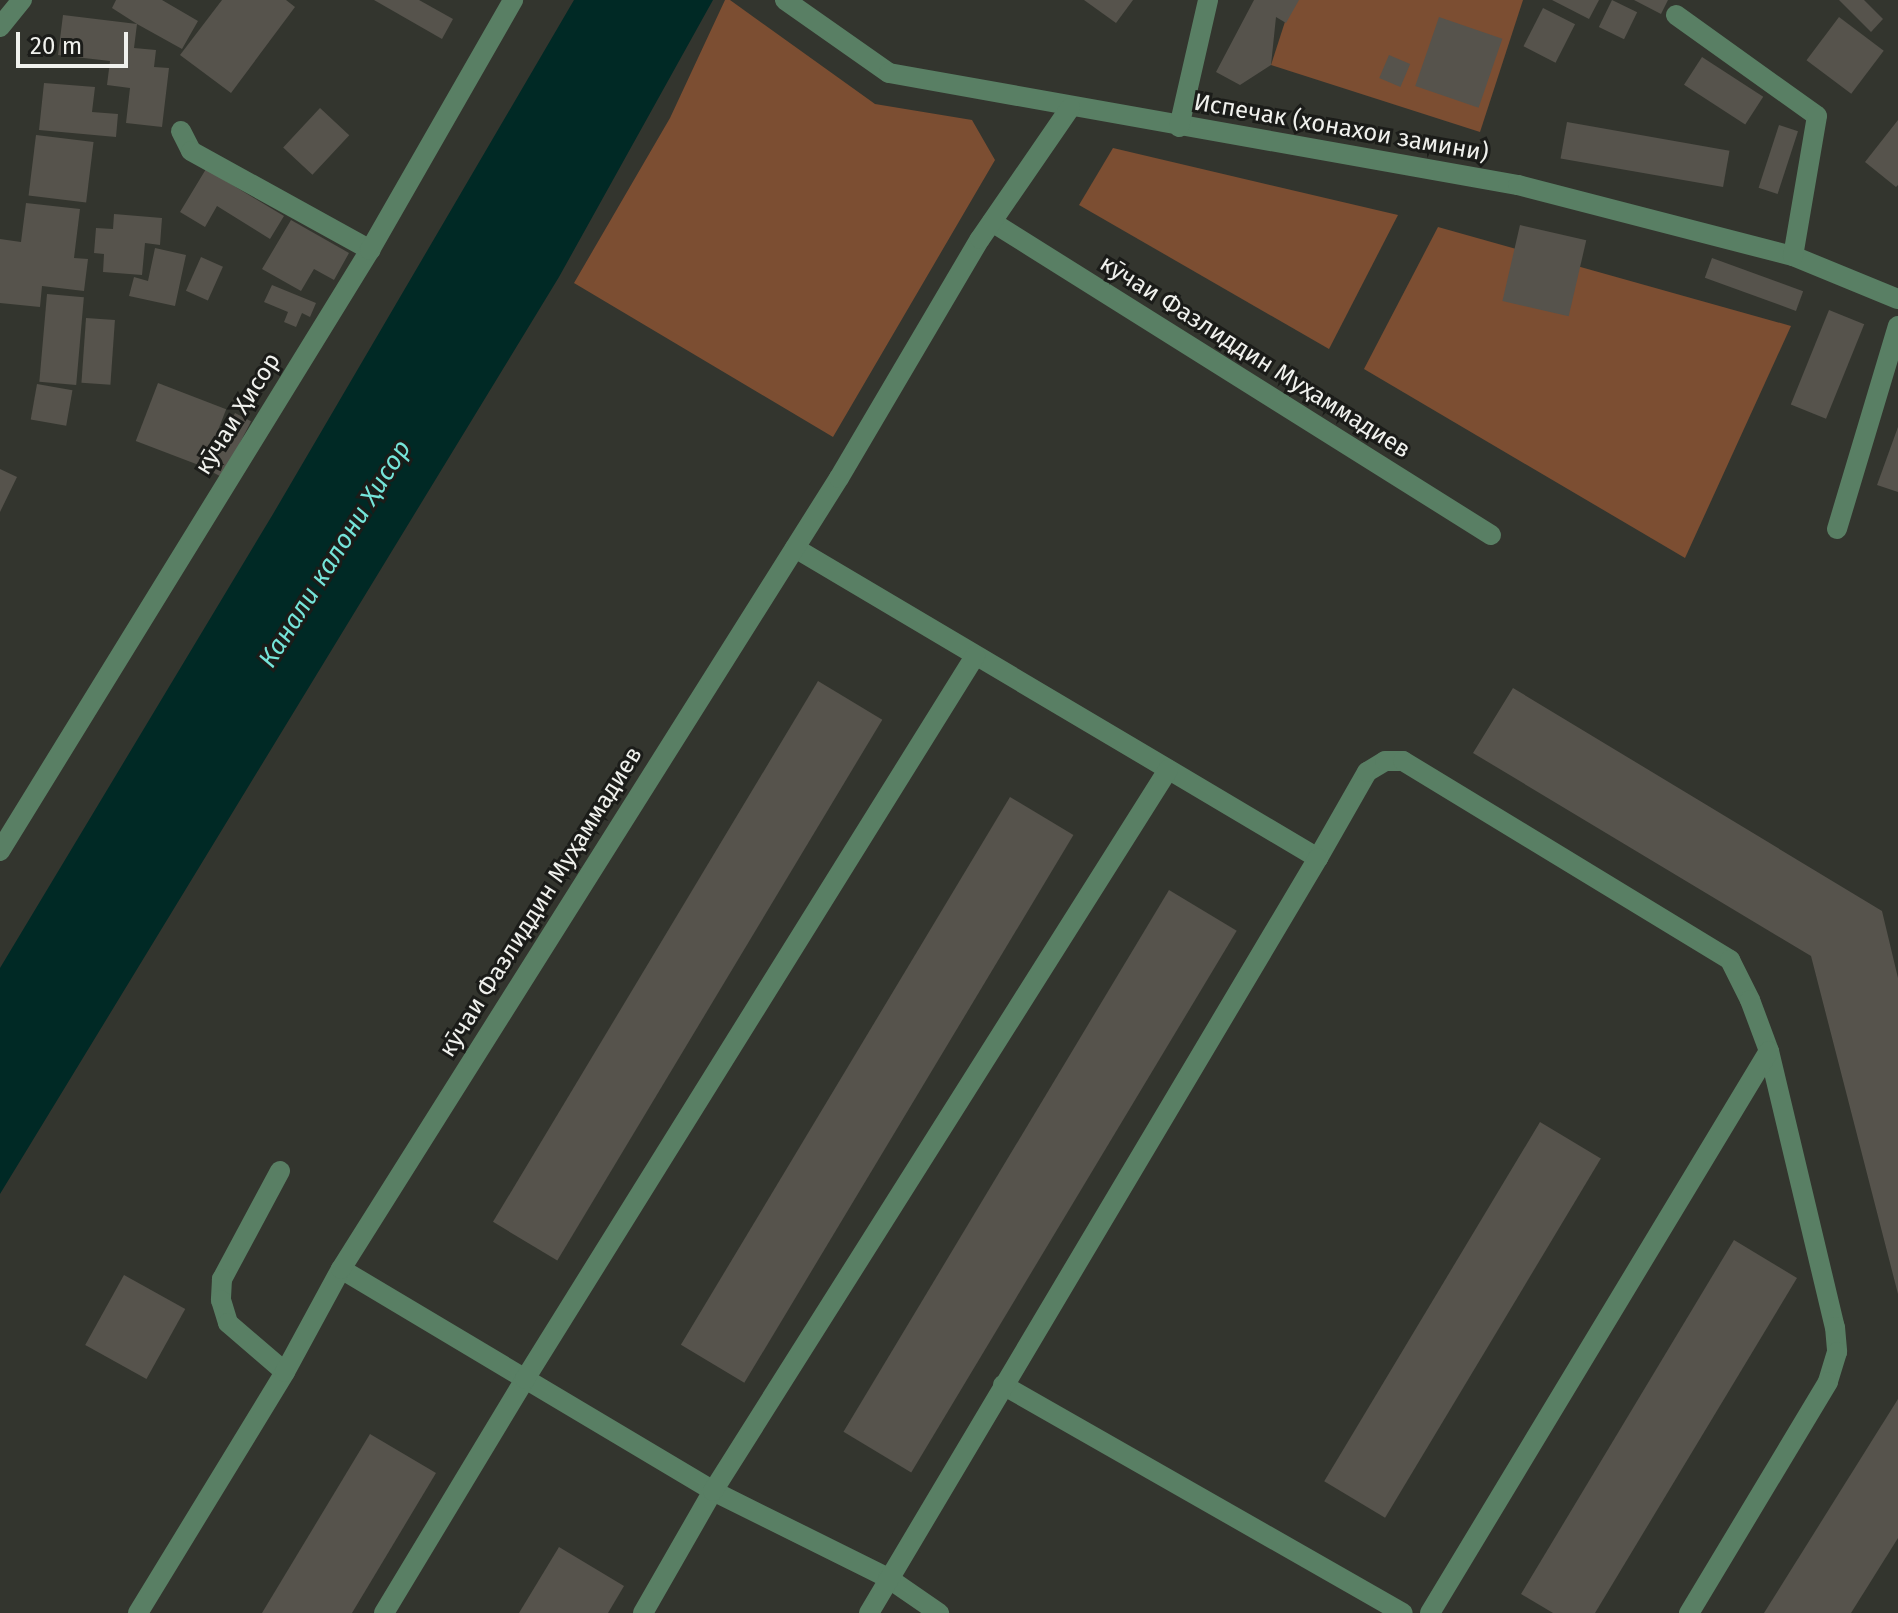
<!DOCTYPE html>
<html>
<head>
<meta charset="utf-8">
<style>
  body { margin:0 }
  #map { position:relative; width:1898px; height:1613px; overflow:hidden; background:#33352e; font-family:"Fira Sans",sans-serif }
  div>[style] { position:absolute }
  .forest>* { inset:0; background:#7c4e32 }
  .water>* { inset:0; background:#002925 }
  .building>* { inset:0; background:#56534c; transform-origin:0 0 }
  .minor>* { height:20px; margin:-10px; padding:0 10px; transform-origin:10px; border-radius:10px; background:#597f64 }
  span { translate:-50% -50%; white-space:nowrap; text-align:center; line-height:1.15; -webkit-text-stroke:6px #1b1c19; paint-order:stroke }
  .street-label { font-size:24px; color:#f0f1ed }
  .water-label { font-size:26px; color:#75e4d9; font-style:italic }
  .scale { position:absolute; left:16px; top:32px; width:112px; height:36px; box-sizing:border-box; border:4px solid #f0f1ed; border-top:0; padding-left:10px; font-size:24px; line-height:28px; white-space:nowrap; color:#f0f1ed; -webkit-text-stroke:6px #1b1c19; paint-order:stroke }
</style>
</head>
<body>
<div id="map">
  <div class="forest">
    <i style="clip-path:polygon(725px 0,730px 0,875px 104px,972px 120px,995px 160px,833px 437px,574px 283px,670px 118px)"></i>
    <i style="clip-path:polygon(1292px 0,1523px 0,1480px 132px,1271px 65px)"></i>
    <i style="clip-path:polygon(1113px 148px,1398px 215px,1329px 349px,1079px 205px)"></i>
    <i style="clip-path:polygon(1438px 227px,1791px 326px,1685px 558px,1364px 369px)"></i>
  </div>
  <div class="water">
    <i style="clip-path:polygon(574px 0,713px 0,559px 277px,0 1194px,0 968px,273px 514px)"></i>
  </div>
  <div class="building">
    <i style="clip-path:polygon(116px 0,162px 0,198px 21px,182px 49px,137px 24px,134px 48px,156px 50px,154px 67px,169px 68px,162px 127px,126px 123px,130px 88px,107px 85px,110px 61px,58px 55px,63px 15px,137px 24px,112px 8px)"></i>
    <i style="clip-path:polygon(222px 0,286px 0,295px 7px,231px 93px,180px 55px)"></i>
    <i style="clip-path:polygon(374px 0,419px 0,453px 19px,442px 39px)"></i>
    <i style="clip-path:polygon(1084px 0,1133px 0,1116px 23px)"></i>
    <i style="clip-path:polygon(1254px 0,1299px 0,1286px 23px,1276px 17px,1271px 65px,1240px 85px,1216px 72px)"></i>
    <i style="clip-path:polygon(1552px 0,1599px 0,1589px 19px)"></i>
    <i style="left:1612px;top:0;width:28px;height:30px;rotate:26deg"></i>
    <i style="clip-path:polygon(1634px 0,1668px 0,1661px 14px)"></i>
    <i style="clip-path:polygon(1839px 0,1864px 0,1883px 19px,1871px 32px)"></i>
    <i style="left:1543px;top:8px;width:36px;height:43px;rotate:27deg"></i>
    <i style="left:1439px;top:17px;width:67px;height:73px;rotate:19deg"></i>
    <i style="left:1839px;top:17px;width:56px;height:54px;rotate:37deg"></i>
    <i style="left:1389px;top:55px;width:23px;height:25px;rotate:23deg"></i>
    <i style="left:1702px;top:57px;width:73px;height:33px;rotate:33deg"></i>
    <i style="clip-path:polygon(44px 83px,95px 87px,92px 112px,118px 114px,116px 137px,39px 130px)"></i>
    <i style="left:320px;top:108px;width:40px;height:54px;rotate:43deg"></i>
    <i style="clip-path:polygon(1898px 120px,1898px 185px,1896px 187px,1865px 162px)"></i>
    <i style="left:1567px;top:122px;width:165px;height:37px;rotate:10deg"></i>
    <i style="left:1779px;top:125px;width:20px;height:66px;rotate:18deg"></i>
    <i style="left:36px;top:135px;width:58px;height:61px;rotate:7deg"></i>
    <i style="clip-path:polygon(206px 169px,284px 216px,270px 239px,217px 206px,205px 227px,180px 212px)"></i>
    <i style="clip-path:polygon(26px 203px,80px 209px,74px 258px,88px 259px,84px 291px,42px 286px,40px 307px,0 303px,0 239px,21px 242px)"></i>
    <i style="clip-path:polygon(114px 214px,162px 218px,160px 245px,145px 243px,142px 275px,103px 272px,104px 254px,94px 253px,96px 228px,113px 229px)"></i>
    <i style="clip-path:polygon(291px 220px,349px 253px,334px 280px,314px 269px,301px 291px,262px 269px)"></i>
    <i style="left:1520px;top:225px;width:68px;height:78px;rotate:13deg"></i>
    <i style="clip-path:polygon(155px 248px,186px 255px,175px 306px,129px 296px,134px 277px,148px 281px)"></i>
    <i style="left:201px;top:257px;width:24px;height:37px;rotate:24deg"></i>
    <i style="left:1712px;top:258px;width:97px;height:21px;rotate:20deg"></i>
    <i style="clip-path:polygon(272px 285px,316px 303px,310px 317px,302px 313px,296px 327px,284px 322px,288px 312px,264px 302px)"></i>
    <i style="left:47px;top:294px;width:37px;height:88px;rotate:5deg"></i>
    <i style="left:1829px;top:310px;width:38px;height:102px;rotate:22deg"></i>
    <i style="left:86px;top:318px;width:29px;height:65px;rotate:4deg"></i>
    <i style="left:158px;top:383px;width:73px;height:62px;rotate:21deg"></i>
    <i style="left:37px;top:384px;width:36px;height:36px;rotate:10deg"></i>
    <i style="left:235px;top:413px;width:18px;height:63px;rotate:27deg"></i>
    <i style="clip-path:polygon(1898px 427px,1898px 492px,1877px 485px)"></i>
    <i style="clip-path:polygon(0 469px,17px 477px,0 512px)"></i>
    <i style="left:818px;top:681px;width:75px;height:631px;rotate:31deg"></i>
    <i style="clip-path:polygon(1513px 688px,1882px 911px,1898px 978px,1898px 1294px,1811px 956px,1473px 753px)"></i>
    <i style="left:1010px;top:797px;width:74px;height:639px;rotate:31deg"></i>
    <i style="left:1169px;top:890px;width:79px;height:632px;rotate:31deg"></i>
    <i style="left:1540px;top:1122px;width:71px;height:419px;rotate:31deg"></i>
    <i style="clip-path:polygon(1734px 1240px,1797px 1278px,1595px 1613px,1553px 1613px,1521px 1594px)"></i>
    <i style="left:124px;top:1275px;width:70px;height:80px;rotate:29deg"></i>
    <i style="clip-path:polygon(1898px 1399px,1898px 1538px,1851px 1613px,1764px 1613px)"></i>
    <i style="clip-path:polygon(370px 1434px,436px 1473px,352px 1613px,262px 1613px)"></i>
    <i style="clip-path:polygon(559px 1547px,624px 1586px,608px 1613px,519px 1613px)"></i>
  </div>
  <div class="minor">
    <i style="left:785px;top:0;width:127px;rotate:35.1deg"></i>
    <i style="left:889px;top:73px;width:639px;rotate:10.1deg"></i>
    <i style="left:1518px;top:185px;width:284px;rotate:14.5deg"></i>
    <i style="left:1793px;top:256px;width:113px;rotate:22.3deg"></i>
    <i style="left:1676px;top:15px;width:173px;rotate:35.6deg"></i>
    <i style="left:1817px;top:116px;width:142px;rotate:99.7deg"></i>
    <i style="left:0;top:27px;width:35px;rotate:-51deg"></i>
    <i style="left:1179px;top:127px;width:130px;rotate:-77.1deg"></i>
    <i style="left:181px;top:131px;width:22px;rotate:63deg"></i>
    <i style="left:191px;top:151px;width:205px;rotate:28.9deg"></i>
    <i style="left:992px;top:222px;width:589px;rotate:32.1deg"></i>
    <i style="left:1837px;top:529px;width:212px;rotate:-73.3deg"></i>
    <i style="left:795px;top:548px;width:608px;rotate:30.66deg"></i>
    <i style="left:1318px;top:858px;width:99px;rotate:-60.3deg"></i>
    <i style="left:1367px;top:772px;width:21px;rotate:-31deg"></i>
    <i style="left:1385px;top:761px;width:18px"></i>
    <i style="left:1403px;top:761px;width:383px;rotate:31.3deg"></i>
    <i style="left:1730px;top:960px;width:45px;rotate:63.4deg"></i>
    <i style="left:1750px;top:1000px;width:54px;rotate:69.6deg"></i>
    <i style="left:1769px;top:1051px;width:284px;rotate:76.6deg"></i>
    <i style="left:1835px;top:1327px;width:25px;rotate:85deg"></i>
    <i style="left:1837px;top:1352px;width:31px;rotate:107deg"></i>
    <i style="left:1828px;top:1382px;width:270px;rotate:121deg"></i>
    <i style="left:0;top:851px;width:706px;rotate:-58.38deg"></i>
    <i style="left:370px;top:250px;width:288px;rotate:-60.2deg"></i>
    <i style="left:280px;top:1171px;width:123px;rotate:118.2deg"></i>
    <i style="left:222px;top:1279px;width:21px;rotate:93deg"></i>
    <i style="left:221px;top:1300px;width:24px;rotate:73deg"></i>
    <i style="left:228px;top:1323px;width:75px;rotate:40.7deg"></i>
    <i style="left:341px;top:1269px;width:433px;rotate:30.8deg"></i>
    <i style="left:713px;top:1491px;width:195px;rotate:26.4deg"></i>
    <i style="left:888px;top:1578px;width:62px;rotate:34.5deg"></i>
    <i style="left:1003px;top:1385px;width:460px;rotate:29.7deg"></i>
    <i style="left:138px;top:1613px;width:282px;rotate:-58.6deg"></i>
    <i style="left:285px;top:1372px;width:117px;rotate:-61.5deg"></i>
    <i style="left:341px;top:1269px;width:935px;rotate:-57.81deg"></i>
    <i style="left:839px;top:478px;width:277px;rotate:-59.5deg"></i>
    <i style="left:980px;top:239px;width:159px;rotate:-55.5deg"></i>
    <i style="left:384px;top:1613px;width:273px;rotate:-58.9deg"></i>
    <i style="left:525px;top:1379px;width:852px;rotate:-58.1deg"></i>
    <i style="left:643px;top:1613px;width:141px;rotate:-60.2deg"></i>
    <i style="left:713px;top:1491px;width:853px;rotate:-57.75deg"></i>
    <i style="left:869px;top:1613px;width:878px;rotate:-59.26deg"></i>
    <i style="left:1430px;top:1613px;width:656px;rotate:-58.9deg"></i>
  </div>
  <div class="street-label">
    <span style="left:1341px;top:128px;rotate:10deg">Испечак (хонахои замини)</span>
    <span style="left:1255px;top:357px;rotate:32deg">кӯчаи Фазлиддин Муҳаммадиев</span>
    <span style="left:238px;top:414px;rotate:-58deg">кӯчаи Ҳисор</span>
    <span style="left:541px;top:902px;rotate:-58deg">кӯчаи Фазлиддин Муҳаммадиев</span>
  </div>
  <div class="water-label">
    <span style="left:335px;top:554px;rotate:-58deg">Канали калони Ҳисор</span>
  </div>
  <div class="scale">20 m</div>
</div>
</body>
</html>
